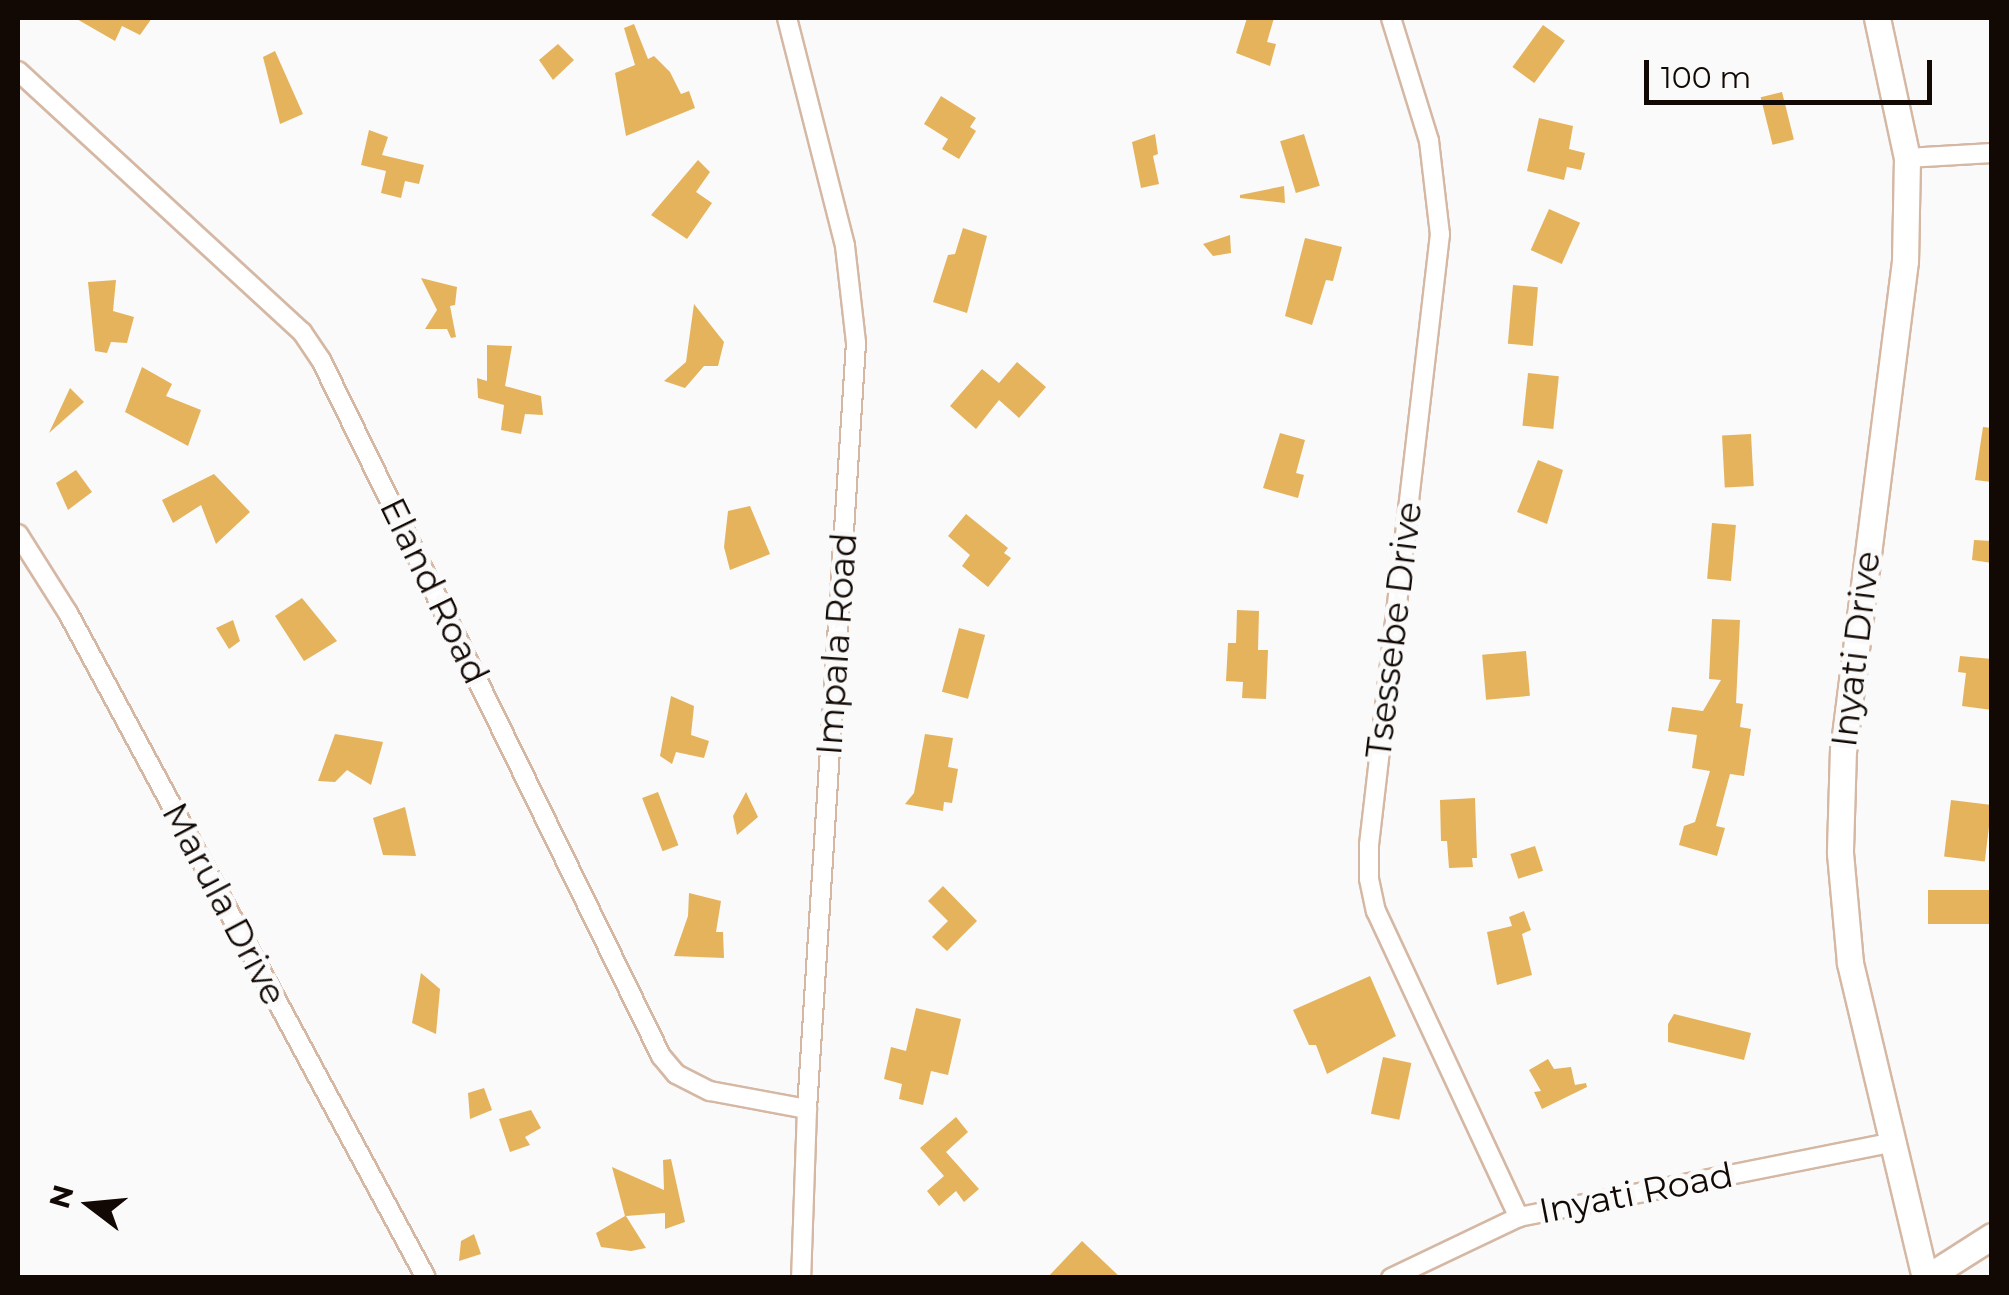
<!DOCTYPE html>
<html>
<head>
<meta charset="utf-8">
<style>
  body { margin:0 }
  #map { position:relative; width:2009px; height:1295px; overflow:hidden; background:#fafafa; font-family:Montserrat,sans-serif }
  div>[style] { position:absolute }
  .building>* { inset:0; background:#e5b35b; transform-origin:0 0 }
  .roads { filter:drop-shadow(2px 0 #d5b8a4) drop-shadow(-2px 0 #d5b8a4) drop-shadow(0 2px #d5b8a4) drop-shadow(0 -2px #d5b8a4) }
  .street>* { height:18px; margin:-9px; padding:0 9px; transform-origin:9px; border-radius:9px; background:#fff }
  .secondary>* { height:25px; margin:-12.5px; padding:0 12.5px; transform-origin:12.5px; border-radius:12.5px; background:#fff }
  span { translate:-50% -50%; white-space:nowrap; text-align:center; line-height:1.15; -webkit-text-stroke:10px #fafafa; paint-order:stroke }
  .street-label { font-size:35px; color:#120904 }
  .frame { position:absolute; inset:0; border:20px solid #120904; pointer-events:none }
  .north { position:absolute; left:40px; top:1155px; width:100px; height:100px; -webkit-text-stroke:8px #fafafa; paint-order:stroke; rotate:286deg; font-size:28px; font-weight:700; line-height:40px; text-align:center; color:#120904 }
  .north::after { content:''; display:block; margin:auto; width:35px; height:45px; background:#120904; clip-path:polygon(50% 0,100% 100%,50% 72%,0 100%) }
  .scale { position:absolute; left:1644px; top:60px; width:288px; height:45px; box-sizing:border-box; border:5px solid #120904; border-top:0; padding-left:12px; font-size:30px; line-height:35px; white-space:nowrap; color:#120904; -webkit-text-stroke:8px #fafafa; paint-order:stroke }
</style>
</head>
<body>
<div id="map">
  <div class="building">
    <i style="clip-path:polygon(75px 18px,152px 18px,140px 35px,122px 26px,115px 41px)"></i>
    <i style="clip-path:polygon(1247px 18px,1274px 18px,1267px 42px,1276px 44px,1270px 66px,1236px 53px)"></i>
    <i style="clip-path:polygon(634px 24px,648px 59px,654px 56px,670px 72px,681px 94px,689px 91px,695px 108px,626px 136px,615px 73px,635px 65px,624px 28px)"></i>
    <i style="left:1543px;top:25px;width:27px;height:52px;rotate:36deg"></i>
    <i style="clip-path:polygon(558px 44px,574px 60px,553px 80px,539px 60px)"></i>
    <i style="clip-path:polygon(275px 51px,303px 114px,280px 124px,263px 57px)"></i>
    <i style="left:1782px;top:92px;width:49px;height:22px;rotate:76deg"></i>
    <i style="clip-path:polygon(941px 96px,976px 118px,970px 127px,976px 131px,959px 159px,942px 149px,948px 139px,924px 124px)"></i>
    <i style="clip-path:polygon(1539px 118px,1573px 126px,1569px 149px,1585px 153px,1581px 170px,1567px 167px,1564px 180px,1527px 171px)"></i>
    <i style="clip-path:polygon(369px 130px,388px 137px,382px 155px,424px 165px,419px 184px,405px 181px,401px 198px,381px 193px,386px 171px,361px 165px)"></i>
    <i style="clip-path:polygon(1155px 134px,1158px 154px,1153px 156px,1159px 184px,1141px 188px,1132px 142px)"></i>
    <i style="left:1304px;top:134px;width:54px;height:25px;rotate:73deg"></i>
    <i style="clip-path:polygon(698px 160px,710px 172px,696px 192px,712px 203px,687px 239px,651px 215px)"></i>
    <i style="clip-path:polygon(1284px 186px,1285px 203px,1240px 198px,1240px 195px)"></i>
    <i style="left:1549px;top:209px;width:34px;height:45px;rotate:24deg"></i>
    <i style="clip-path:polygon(963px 228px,987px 236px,967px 313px,933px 302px,948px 255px,955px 254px)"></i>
    <i style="clip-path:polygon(1230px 235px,1231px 253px,1213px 256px,1203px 244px)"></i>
    <i style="clip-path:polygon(1305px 238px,1342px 247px,1333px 281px,1326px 280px,1312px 325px,1285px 316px)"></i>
    <i style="clip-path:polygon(421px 278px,457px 287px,455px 305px,450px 306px,456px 337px,451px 338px,447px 329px,425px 329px,437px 310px)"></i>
    <i style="clip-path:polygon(116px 280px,113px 311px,134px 317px,127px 343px,111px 342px,107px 353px,95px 351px,88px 282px)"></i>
    <i style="left:1513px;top:285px;width:25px;height:59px;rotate:5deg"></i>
    <i style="clip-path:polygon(694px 304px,724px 342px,718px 366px,704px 366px,685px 388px,664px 381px,686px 362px)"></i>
    <i style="clip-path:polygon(487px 345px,512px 346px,505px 386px,541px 396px,543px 415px,525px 414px,521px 434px,501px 430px,504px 405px,478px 398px,477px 378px,487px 381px)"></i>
    <i style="clip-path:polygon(1017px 362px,1046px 387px,1019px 418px,999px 400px,976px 429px,950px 406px,982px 369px,999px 383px)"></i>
    <i style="clip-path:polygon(142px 367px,172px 384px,166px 396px,201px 410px,188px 446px,125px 412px)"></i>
    <i style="left:1528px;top:373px;width:31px;height:53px;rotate:6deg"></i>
    <i style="clip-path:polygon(70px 388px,84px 402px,49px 433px)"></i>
    <i style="clip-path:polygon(1983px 427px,1992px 428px,1992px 482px,1975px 480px)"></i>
    <i style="clip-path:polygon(1280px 433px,1305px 440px,1296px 473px,1304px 475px,1298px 498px,1263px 488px)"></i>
    <i style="left:1751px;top:434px;width:52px;height:29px;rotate:87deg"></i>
    <i style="clip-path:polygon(1538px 460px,1563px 470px,1547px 524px,1517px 512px)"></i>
    <i style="clip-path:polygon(76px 470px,92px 492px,68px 510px,56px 483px)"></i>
    <i style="clip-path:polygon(214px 474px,250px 512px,216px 544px,201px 505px,173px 523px,162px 500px)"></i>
    <i style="clip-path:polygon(750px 506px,770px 554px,730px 570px,724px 547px,728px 511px)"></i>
    <i style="clip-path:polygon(966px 514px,1008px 548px,1004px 553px,1011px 558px,988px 587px,962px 566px,970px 555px,948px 536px)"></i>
    <i style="left:1712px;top:523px;width:24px;height:56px;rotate:5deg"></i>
    <i style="clip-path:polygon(1974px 540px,1992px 541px,1992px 563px,1972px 560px)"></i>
    <i style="clip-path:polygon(302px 598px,337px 641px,304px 661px,275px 616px)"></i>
    <i style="clip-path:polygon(1237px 610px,1259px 611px,1258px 650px,1268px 650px,1266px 699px,1242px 698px,1243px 682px,1226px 681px,1228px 643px,1236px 643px)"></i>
    <i style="clip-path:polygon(1712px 619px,1740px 620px,1736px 703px,1743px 704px,1740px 727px,1751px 729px,1744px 776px,1730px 774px,1716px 826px,1725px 828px,1717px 856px,1679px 845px,1684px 826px,1695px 822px,1710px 771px,1692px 768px,1697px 735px,1668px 731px,1672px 707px,1703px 711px,1721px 680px,1709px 679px)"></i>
    <i style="clip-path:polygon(233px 620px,240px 641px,229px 649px,216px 628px)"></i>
    <i style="left:959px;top:628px;width:27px;height:66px;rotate:15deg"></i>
    <i style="left:1526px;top:651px;width:45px;height:44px;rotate:85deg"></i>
    <i style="clip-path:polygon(1960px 656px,1992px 659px,1992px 710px,1962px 706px,1966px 673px,1958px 672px)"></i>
    <i style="clip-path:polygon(671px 696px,694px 706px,691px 735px,709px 741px,704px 758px,676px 752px,672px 764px,660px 756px)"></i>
    <i style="clip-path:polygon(335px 734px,383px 742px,371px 785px,347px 770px,335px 782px,318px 781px)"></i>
    <i style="clip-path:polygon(925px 734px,953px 738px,948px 767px,958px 769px,952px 803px,944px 802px,943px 811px,905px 804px,914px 793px)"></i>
    <i style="left:658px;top:792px;width:57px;height:17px;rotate:69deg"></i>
    <i style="clip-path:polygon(746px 792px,758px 817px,737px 835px,733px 816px)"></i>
    <i style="clip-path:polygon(1475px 798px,1477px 858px,1472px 858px,1473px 867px,1449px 868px,1447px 841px,1441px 841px,1440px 800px)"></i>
    <i style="left:1951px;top:800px;width:41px;height:57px;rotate:7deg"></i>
    <i style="clip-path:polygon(405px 807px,416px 856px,383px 855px,373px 818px)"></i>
    <i style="left:1535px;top:846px;width:26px;height:26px;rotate:72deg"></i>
    <i style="clip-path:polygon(943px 886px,977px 921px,947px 951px,932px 937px,948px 921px,928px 901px)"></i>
    <i style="left:1992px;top:890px;width:34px;height:64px;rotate:90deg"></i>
    <i style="clip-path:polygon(689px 893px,721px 901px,716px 932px,723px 932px,724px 958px,674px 956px,688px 916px)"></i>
    <i style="clip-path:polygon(1524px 911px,1531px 930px,1522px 934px,1532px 975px,1497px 985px,1487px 932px,1512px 926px,1509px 917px)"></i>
    <i style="clip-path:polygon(421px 973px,440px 989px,436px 1034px,412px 1023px)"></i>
    <i style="clip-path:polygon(1370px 976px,1396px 1036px,1327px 1074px,1316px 1045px,1309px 1045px,1293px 1010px)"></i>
    <i style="clip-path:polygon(916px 1008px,961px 1019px,948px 1075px,931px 1071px,923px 1105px,899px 1099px,902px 1084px,884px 1079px,891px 1047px,906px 1051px)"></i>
    <i style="clip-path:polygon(1674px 1014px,1751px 1033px,1744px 1060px,1668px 1042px,1668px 1024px)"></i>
    <i style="left:1383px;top:1057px;width:29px;height:58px;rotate:12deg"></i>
    <i style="clip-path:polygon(1548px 1059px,1554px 1069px,1571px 1067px,1575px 1085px,1586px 1083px,1587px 1087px,1542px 1109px,1534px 1092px,1541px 1091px,1529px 1070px)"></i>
    <i style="clip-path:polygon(484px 1088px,492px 1110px,470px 1119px,468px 1093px)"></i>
    <i style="clip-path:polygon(531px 1110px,541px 1128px,525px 1137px,530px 1145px,510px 1152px,499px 1119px)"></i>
    <i style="clip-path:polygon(956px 1117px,968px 1132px,946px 1152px,979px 1189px,964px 1202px,956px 1191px,939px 1206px,927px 1191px,944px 1176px,920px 1148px)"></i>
    <i style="clip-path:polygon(671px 1159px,685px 1222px,665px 1229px,665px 1213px,626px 1216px,646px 1248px,631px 1251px,601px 1247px,596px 1233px,625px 1216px,612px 1167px,664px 1190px,663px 1160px)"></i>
    <i style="clip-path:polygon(474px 1234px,481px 1254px,459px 1261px,461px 1241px)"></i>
    <i style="clip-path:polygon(1082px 1241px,1121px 1278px,1047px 1278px)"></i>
  </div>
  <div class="roads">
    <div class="street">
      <i style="left:787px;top:18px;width:235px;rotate:75.7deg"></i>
      <i style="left:845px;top:246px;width:98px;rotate:83.5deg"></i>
      <i style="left:856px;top:343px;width:768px;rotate:93.66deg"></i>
      <i style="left:807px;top:1109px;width:169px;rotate:92deg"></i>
      <i style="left:1391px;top:18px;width:129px;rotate:72.8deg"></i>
      <i style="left:1429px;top:141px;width:94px;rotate:83.3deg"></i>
      <i style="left:1440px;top:234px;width:615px;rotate:96.63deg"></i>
      <i style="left:1369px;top:845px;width:34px;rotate:90deg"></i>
      <i style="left:1369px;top:879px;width:33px;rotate:78deg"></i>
      <i style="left:1376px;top:911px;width:338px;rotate:65deg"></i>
      <i style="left:18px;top:71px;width:386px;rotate:42.6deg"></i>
      <i style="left:302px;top:332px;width:34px;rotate:56deg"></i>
      <i style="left:321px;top:360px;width:775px;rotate:63.96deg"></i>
      <i style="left:661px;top:1056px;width:23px;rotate:50deg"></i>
      <i style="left:676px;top:1074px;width:38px;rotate:27deg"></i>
      <i style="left:710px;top:1091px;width:99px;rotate:10.5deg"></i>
      <i style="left:1907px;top:158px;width:85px;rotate:-3.4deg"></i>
      <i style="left:18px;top:534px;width:93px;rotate:57.7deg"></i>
      <i style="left:68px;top:613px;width:755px;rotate:61.7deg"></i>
      <i style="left:1391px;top:1278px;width:142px;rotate:-25.5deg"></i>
      <i style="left:1519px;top:1217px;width:381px;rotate:-11.3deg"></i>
    </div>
    <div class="secondary">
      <i style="left:1877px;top:18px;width:143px;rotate:77.9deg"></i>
      <i style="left:1907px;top:158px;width:103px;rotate:91.1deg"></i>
      <i style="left:1905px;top:261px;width:492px;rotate:97.2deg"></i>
      <i style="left:1843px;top:749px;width:104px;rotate:91.7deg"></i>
      <i style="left:1840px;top:853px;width:110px;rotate:84.8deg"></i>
      <i style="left:1850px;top:963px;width:324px;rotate:76.6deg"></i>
      <i style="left:1926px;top:1278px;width:78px;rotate:-32.5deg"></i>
    </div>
  </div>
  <div class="street-label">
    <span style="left:434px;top:591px;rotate:64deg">Eland Road</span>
    <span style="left:1394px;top:630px;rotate:-83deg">Tsessebe Drive</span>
    <span style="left:837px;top:644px;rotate:-86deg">Impala Road</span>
    <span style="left:1856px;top:649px;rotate:-83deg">Inyati Drive</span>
    <span style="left:224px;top:904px;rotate:62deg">Marula Drive</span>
    <span style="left:1636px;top:1193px;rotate:-11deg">Inyati Road</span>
  </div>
  <div class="frame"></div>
  <div class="north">N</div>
  <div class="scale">100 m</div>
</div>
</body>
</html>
